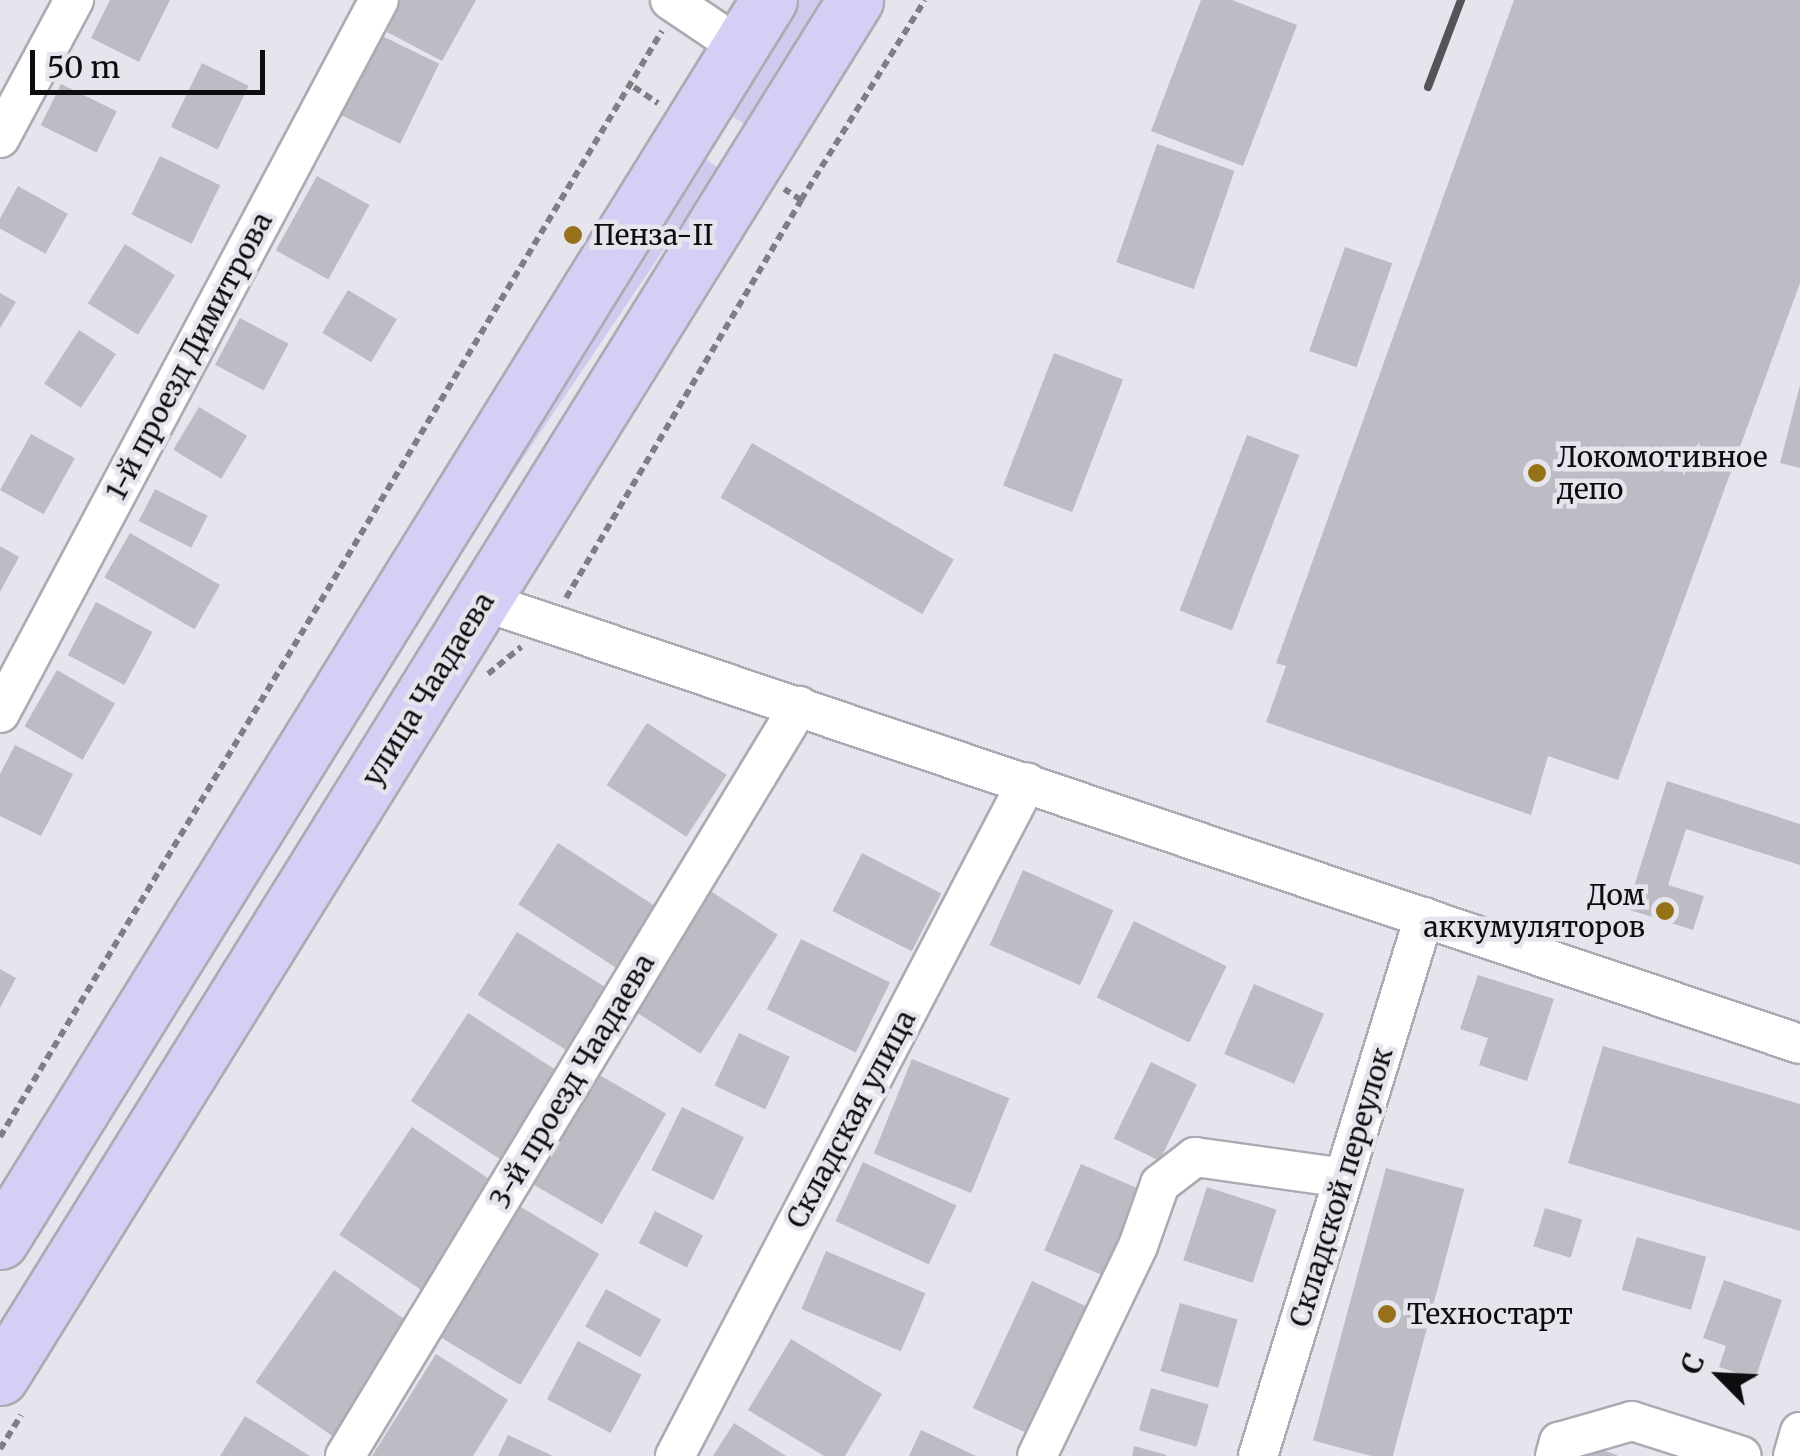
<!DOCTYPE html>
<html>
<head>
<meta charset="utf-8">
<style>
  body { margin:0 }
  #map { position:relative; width:1800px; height:1456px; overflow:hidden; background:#e6e5ed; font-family:Merriweather,serif }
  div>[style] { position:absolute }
  .green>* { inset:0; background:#d0caee; transform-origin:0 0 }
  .building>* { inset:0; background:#bdbbc4; transform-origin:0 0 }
  .path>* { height:6px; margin-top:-3px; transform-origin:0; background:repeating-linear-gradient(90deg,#7f7e84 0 8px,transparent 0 13px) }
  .roads { filter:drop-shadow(2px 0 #acaab2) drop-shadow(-2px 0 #acaab2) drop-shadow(0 2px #acaab2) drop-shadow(0 -2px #acaab2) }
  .minor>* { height:38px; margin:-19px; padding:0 19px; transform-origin:19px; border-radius:19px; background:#fff }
  .primary>* { height:55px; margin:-27.5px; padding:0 27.5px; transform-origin:27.5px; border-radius:27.5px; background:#d6cef5 }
  .rail>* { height:8px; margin:-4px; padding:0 4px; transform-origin:4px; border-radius:4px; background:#545358 }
  .dots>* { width:28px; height:28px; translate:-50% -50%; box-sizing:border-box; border:5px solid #e6e5ed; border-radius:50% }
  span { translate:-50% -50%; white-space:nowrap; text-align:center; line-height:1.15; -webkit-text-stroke:9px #e6e5ed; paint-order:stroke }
  .poi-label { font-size:28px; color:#0d0c0f }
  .left { translate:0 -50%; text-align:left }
  .right { translate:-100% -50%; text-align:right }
  .street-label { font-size:28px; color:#0d0c0f }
  .north { position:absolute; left:1670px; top:1326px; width:100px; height:100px; -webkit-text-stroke:8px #e6e5ed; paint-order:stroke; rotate:294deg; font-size:28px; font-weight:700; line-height:40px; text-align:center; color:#0d0c0f }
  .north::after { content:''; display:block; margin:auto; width:35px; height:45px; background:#0d0c0f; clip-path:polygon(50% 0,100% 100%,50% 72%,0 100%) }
  .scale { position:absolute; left:30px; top:50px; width:235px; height:45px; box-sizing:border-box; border:5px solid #0d0c0f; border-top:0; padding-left:12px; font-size:30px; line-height:35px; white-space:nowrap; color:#0d0c0f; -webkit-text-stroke:8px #e6e5ed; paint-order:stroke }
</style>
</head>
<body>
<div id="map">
  <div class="green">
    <i style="clip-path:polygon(791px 0,823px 0,746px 125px,722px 110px)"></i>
    <i style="left:698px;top:154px;width:25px;height:1321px;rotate:34deg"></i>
  </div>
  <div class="building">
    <i style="clip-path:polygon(110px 0,170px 0,139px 62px,91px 38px)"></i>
    <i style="clip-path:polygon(400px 0,476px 0,442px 61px,387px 32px)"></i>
    <i style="clip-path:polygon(1201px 0,1232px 0,1297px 25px,1243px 166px,1151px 131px)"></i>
    <i style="clip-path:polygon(1514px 0,1800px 0,1800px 283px,1618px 780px,1548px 756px,1531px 815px,1266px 722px,1286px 666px,1276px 663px)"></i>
    <i style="left:378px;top:34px;width:68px;height:89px;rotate:26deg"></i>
    <i style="left:202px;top:63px;width:52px;height:71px;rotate:26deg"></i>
    <i style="left:61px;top:84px;width:62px;height:46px;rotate:26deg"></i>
    <i style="left:1157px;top:144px;width:82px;height:125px;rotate:19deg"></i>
    <i style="left:160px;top:156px;width:67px;height:65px;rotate:26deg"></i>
    <i style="left:317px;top:176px;width:60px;height:85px;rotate:29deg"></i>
    <i style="left:18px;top:186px;width:57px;height:46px;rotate:29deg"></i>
    <i style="left:125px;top:244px;width:59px;height:70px;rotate:32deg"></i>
    <i style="left:1345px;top:247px;width:50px;height:110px;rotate:19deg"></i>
    <i style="left:348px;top:290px;width:57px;height:50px;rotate:31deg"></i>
    <i style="clip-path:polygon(0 293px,16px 302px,0 328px)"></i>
    <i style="left:240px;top:318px;width:55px;height:53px;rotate:28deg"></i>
    <i style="left:79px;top:330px;width:44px;height:64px;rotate:33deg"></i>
    <i style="left:1054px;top:353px;width:74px;height:142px;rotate:21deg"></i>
    <i style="clip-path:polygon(1800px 385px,1800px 468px,1780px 463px)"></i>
    <i style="left:199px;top:407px;width:56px;height:50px;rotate:31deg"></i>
    <i style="left:31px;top:434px;width:50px;height:64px;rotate:29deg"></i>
    <i style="left:1247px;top:435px;width:56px;height:188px;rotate:21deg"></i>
    <i style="left:752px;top:443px;width:233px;height:63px;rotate:30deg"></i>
    <i style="left:155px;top:489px;width:59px;height:36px;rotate:27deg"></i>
    <i style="left:130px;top:533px;width:104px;height:51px;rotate:30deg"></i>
    <i style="clip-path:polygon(0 546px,19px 557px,0 592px)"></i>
    <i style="left:96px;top:602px;width:64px;height:60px;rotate:28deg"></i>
    <i style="left:57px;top:670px;width:67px;height:65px;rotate:30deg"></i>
    <i style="left:647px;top:723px;width:95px;height:74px;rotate:33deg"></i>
    <i style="clip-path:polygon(15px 745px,73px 774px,41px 836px,0 816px,0 774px)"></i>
    <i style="clip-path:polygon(1667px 781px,1800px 824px,1800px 865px,1686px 829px,1668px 885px,1704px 896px,1693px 930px,1627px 909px)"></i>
    <i style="left:558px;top:843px;width:117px;height:73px;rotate:33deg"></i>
    <i style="left:862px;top:853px;width:89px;height:65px;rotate:27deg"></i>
    <i style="left:1023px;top:870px;width:99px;height:82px;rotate:24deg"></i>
    <i style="left:709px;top:890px;width:82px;height:142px;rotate:33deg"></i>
    <i style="left:1134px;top:921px;width:103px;height:85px;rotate:26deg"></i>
    <i style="left:517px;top:932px;width:107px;height:74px;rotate:32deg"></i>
    <i style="left:801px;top:939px;width:99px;height:78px;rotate:26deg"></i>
    <i style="clip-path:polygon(0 969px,16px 978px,0 1008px)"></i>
    <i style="clip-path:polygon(1478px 975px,1554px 999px,1527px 1081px,1479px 1065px,1488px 1038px,1460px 1029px)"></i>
    <i style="left:1254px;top:984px;width:76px;height:76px;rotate:23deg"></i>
    <i style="left:468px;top:1013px;width:108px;height:105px;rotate:33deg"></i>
    <i style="left:739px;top:1033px;width:56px;height:58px;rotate:25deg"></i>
    <i style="clip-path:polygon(1603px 1046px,1800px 1104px,1800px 1231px,1568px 1163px)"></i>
    <i style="left:912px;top:1059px;width:105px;height:102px;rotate:22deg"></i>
    <i style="left:1151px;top:1062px;width:51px;height:85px;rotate:26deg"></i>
    <i style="left:596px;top:1073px;width:81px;height:128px;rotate:30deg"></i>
    <i style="left:682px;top:1107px;width:69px;height:70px;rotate:26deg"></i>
    <i style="left:412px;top:1127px;width:103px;height:130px;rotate:34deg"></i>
    <i style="left:863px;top:1162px;width:103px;height:65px;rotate:25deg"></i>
    <i style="left:1081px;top:1164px;width:65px;height:94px;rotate:23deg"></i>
    <i style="left:1386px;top:1168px;width:81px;height:282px;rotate:15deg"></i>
    <i style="left:1207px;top:1187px;width:73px;height:77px;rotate:18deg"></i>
    <i style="left:516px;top:1204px;width:97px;height:153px;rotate:31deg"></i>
    <i style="left:1545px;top:1208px;width:39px;height:40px;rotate:17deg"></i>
    <i style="left:655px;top:1211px;width:54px;height:36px;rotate:27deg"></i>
    <i style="left:1637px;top:1237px;width:72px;height:55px;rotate:16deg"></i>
    <i style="left:826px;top:1251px;width:108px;height:63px;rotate:23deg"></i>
    <i style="left:334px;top:1270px;width:96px;height:137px;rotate:35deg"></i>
    <i style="clip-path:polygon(1724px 1280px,1782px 1300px,1755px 1379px,1719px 1367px,1726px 1346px,1703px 1338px)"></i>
    <i style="left:1032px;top:1281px;width:65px;height:140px;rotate:25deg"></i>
    <i style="left:606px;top:1289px;width:63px;height:43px;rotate:29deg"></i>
    <i style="left:1180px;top:1303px;width:60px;height:71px;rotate:16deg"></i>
    <i style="clip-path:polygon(791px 1339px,882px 1394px,845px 1456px,824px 1456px,748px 1410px)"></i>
    <i style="left:578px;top:1341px;width:72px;height:66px;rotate:28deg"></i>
    <i style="clip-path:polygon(436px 1354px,508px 1400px,473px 1456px,372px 1456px)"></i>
    <i style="left:1151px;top:1388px;width:60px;height:44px;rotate:16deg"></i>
    <i style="clip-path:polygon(245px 1416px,310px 1456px,220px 1456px)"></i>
    <i style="clip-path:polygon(734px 1423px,786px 1456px,713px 1456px)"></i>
    <i style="clip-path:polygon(921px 1430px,976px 1456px,909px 1456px)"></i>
    <i style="clip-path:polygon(508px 1435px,553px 1456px,498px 1456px)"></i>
    <i style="clip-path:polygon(1587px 1445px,1617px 1455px,1617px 1456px,1583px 1456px)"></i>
    <i style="clip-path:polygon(1134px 1446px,1167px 1455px,1166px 1456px,1132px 1456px)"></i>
  </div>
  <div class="path">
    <i style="left:634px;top:87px;width:29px;rotate:34deg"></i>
    <i style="left:801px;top:200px;width:235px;rotate:-58.2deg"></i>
    <i style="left:566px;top:598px;width:462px;rotate:-59.4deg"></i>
    <i style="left:801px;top:200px;width:20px;rotate:-147deg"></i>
    <i style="left:488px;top:674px;width:43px;rotate:-39.3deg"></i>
    <i style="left:0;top:1137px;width:1289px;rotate:-59.1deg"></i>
    <i style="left:0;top:1449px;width:40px;rotate:-58deg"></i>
  </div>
  <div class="roads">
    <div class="minor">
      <i style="left:670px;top:0;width:84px;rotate:33.9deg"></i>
      <i style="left:0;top:138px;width:157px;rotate:-61.8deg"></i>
      <i style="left:482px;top:601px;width:1390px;rotate:18.58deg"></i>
      <i style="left:0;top:713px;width:807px;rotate:-62.01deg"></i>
      <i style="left:345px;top:1456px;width:877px;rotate:-58.81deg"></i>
      <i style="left:675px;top:1456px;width:760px;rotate:-62.42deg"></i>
      <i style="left:1037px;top:1456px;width:233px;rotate:-64.3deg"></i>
      <i style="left:1138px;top:1246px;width:66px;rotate:-70.5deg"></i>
      <i style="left:1160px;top:1184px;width:44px;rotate:-37.6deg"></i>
      <i style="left:1195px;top:1157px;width:150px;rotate:8deg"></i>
      <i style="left:1258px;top:1456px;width:564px;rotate:-72.88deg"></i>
      <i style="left:1555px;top:1456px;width:15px;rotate:-74deg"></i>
      <i style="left:1559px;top:1442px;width:76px;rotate:-16deg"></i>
      <i style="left:1632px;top:1421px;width:115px;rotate:17.7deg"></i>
      <i style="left:1793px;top:1456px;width:25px;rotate:-74deg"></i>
    </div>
    <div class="primary">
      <i style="left:0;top:1241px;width:1460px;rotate:-58.22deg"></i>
      <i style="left:0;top:1377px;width:1621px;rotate:-58.16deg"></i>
    </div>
  </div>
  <div class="rail">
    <i style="left:1428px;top:87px;width:93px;rotate:-69.2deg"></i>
  </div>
  <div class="dots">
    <i style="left:573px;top:235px;background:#96711a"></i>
    <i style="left:1537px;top:473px;background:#96711a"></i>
    <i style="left:1665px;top:911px;background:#96711a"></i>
    <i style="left:1387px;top:1314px;background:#96711a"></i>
  </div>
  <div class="poi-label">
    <span class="left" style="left:593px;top:235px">Пенза-II</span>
    <span class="left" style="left:1557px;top:473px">Локомотивное<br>депо</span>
    <span class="right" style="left:1645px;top:911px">Дом<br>аккумуляторов</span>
    <span class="left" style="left:1407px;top:1314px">Техностарт</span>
  </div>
  <div class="street-label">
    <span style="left:189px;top:356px;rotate:-62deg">1-й проезд Димитрова</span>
    <span style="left:428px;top:689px;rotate:-58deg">улица Чаадаева</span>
    <span style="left:572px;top:1081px;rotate:-59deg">3-й проезд Чаадаева</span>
    <span style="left:851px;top:1119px;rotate:-62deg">Складская улица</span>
    <span style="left:1341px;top:1187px;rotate:-73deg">Складской переулок</span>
  </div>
  <div class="north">С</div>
  <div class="scale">50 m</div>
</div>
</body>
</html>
